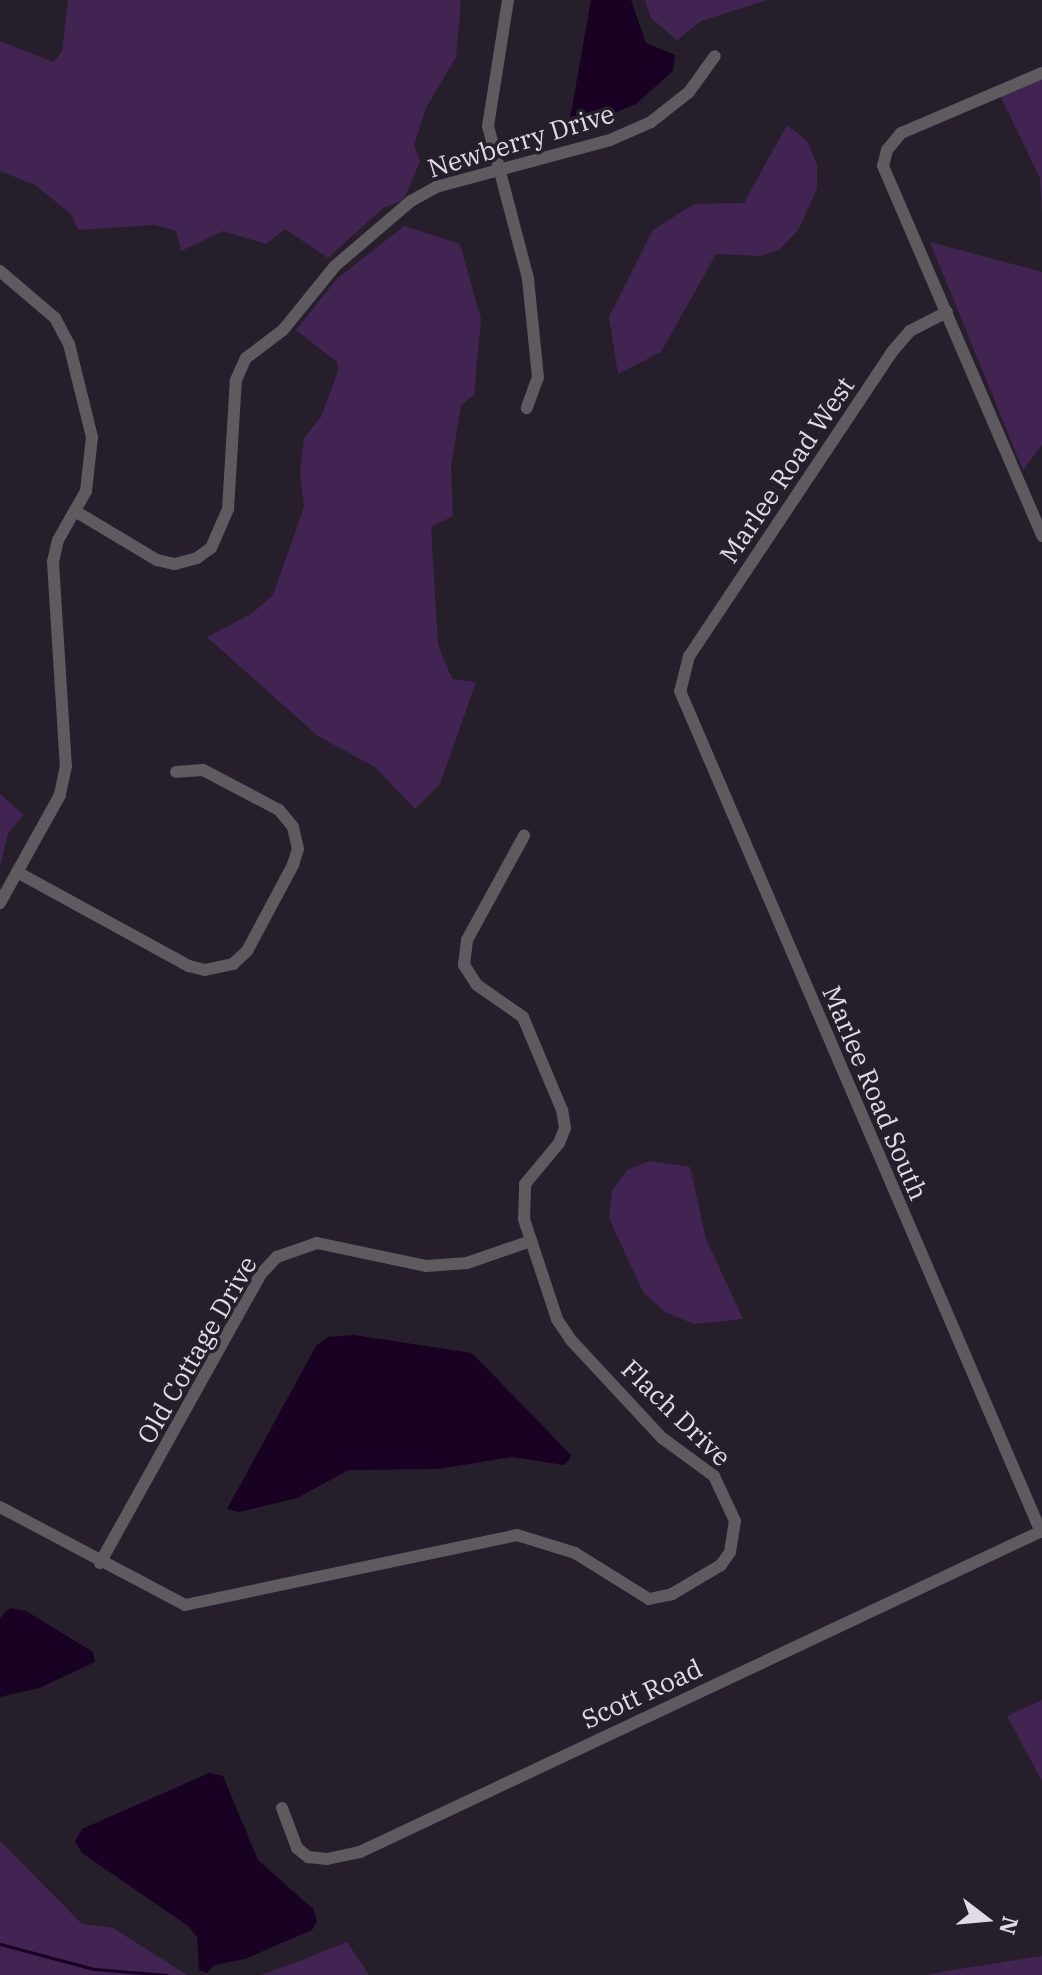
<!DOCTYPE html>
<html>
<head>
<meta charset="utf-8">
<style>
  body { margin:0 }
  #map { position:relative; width:1042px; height:1975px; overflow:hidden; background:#261f2b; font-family:"IBM Plex Serif",serif }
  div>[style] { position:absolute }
  .green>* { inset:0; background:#422453 }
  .water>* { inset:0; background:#180123 }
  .stream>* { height:3px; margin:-1.5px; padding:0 1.5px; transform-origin:1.5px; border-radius:1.5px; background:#180123 }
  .minor>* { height:12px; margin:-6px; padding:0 6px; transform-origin:6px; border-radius:6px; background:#5e5a60 }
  span { translate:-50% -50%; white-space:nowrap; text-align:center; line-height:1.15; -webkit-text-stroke:7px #261f2b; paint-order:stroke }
  .street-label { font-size:26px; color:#e0dbe4 }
  .north { position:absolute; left:946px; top:1879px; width:80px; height:80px; -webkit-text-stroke:6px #261f2b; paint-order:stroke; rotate:106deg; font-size:22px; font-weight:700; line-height:32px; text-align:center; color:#e0dbe4 }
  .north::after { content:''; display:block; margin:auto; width:28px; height:36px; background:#e0dbe4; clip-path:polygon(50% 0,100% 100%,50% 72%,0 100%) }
</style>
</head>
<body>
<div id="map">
  <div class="green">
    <i style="clip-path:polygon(68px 0,461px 0,456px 57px,426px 108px,414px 145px,420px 161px,404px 200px,383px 208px,328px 258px,285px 229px,266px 244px,223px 231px,181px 251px,176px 231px,155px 225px,78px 230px,71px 214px,35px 185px,0 171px,0 41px,53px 62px,62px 52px)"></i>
    <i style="clip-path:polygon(645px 0,767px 0,701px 21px,677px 40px,651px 18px)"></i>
    <i style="clip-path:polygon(1042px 72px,1042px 215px,1040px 178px,999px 93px)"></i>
    <i style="clip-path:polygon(787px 125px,807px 141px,817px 164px,817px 189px,798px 230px,779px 250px,761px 256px,716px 254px,661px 352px,618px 374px,609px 317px,653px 230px,694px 204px,744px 203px)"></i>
    <i style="clip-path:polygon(404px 226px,460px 244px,481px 319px,474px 395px,461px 405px,451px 467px,453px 516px,431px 527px,438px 645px,452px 679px,476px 682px,440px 784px,415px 809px,375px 767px,318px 736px,207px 637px,251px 614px,273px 595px,304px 507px,300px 473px,304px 438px,321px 417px,338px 371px,337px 362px,296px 330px,337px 279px)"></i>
    <i style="clip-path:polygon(930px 242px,1042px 272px,1042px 445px,1023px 470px)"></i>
    <i style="clip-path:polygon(0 794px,24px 815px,8px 833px,0 867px)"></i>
    <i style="clip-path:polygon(650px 1161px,690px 1167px,706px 1239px,743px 1319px,694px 1324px,665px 1312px,643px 1292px,609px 1218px,612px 1191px,627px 1170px)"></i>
    <i style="clip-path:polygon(1042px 1700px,1042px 1781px,1007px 1716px)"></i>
    <i style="clip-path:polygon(0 1841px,82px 1924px,113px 1928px,187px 1975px,0 1975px)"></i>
    <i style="clip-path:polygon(347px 1942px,369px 1975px,261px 1975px,302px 1960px)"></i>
    <i style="clip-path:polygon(1042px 1956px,1042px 1975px,926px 1975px,953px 1970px)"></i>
  </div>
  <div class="water">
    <i style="clip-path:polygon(591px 0,631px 0,646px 43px,675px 55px,673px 71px,636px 104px,594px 121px,569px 124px)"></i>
    <i style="clip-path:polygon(354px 1335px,472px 1353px,571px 1455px,569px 1460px,564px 1465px,512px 1457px,439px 1469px,349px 1470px,297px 1498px,239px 1512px,227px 1509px,316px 1346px,328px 1337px)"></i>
    <i style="clip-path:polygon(10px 1608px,26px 1611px,93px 1652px,95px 1662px,39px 1688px,0 1697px,0 1618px)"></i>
    <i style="clip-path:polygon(209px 1773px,223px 1776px,258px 1860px,313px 1909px,317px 1921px,312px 1930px,245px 1959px,214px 1965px,207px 1973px,199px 1970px,197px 1937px,188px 1926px,82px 1853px,75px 1841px,82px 1829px)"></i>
  </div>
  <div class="stream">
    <i style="left:0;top:1944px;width:97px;rotate:14.9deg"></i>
    <i style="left:94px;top:1969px;width:73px;rotate:4.7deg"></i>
  </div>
  <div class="minor">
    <i style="left:508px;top:0;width:128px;rotate:99deg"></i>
    <i style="left:488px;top:126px;width:158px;rotate:75.3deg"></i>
    <i style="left:528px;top:279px;width:99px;rotate:84.2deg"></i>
    <i style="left:538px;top:377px;width:33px;rotate:110deg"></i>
    <i style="left:1042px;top:73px;width:153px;rotate:156.9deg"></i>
    <i style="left:901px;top:133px;width:22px;rotate:129deg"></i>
    <i style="left:887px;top:150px;width:16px;rotate:104deg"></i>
    <i style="left:883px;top:166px;width:403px;rotate:66.7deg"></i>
    <i style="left:0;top:271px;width:72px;rotate:40.5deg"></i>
    <i style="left:55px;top:318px;width:30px;rotate:62deg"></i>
    <i style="left:69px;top:344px;width:96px;rotate:76.1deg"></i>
    <i style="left:92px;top:437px;width:54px;rotate:96.3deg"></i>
    <i style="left:86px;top:491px;width:56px;rotate:119.7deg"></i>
    <i style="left:58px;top:540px;width:23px;rotate:103deg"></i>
    <i style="left:53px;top:562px;width:204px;rotate:86.4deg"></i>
    <i style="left:66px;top:766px;width:30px;rotate:102deg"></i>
    <i style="left:60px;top:795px;width:124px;rotate:119.1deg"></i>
    <i style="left:947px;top:312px;width:42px;rotate:152.8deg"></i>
    <i style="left:910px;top:331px;width:28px;rotate:131deg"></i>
    <i style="left:892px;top:352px;width:366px;rotate:123.7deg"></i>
    <i style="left:689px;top:656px;width:36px;rotate:104deg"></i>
    <i style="left:680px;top:691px;width:915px;rotate:66.77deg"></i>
    <i style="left:75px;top:511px;width:96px;rotate:30.9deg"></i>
    <i style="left:157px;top:560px;width:18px;rotate:13deg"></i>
    <i style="left:175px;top:564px;width:23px;rotate:-15deg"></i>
    <i style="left:197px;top:558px;width:17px;rotate:-36deg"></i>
    <i style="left:211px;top:548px;width:43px;rotate:-66.4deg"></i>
    <i style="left:228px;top:509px;width:129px;rotate:-86.5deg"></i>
    <i style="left:236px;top:380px;width:24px;rotate:-66deg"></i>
    <i style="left:246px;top:358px;width:46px;rotate:-37.1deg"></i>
    <i style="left:283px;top:330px;width:82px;rotate:-50.9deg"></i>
    <i style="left:335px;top:266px;width:100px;rotate:-40.5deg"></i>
    <i style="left:411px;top:201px;width:29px;rotate:-29deg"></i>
    <i style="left:436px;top:187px;width:180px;rotate:-15.1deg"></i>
    <i style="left:610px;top:140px;width:45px;rotate:-23.7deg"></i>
    <i style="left:651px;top:122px;width:48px;rotate:-38.3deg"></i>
    <i style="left:689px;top:92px;width:44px;rotate:-54.2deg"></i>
    <i style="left:17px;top:872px;width:196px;rotate:28.7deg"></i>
    <i style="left:189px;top:966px;width:16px;rotate:14deg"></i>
    <i style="left:205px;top:970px;width:29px;rotate:-12deg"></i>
    <i style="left:233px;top:964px;width:19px;rotate:-43deg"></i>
    <i style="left:247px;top:951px;width:98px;rotate:-61.9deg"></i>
    <i style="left:293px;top:865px;width:17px;rotate:-73deg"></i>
    <i style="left:298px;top:849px;width:23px;rotate:-103deg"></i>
    <i style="left:293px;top:827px;width:22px;rotate:-129deg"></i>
    <i style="left:279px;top:810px;width:86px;rotate:-152.2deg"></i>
    <i style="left:203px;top:770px;width:27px;rotate:176deg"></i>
    <i style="left:0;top:1507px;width:209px;rotate:27.9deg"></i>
    <i style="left:185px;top:1605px;width:339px;rotate:-11.9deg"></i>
    <i style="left:517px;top:1535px;width:61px;rotate:17.2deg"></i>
    <i style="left:575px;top:1553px;width:87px;rotate:31.9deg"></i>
    <i style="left:649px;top:1599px;width:24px;rotate:-12deg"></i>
    <i style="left:672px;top:1594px;width:57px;rotate:-30.6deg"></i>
    <i style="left:721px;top:1565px;width:16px;rotate:-55deg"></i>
    <i style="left:730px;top:1552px;width:31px;rotate:-81deg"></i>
    <i style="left:735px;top:1521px;width:50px;rotate:-115deg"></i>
    <i style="left:714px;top:1476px;width:64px;rotate:-143.8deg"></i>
    <i style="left:662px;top:1438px;width:134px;rotate:-132.9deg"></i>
    <i style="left:571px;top:1340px;width:25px;rotate:-124deg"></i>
    <i style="left:557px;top:1319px;width:105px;rotate:-108.3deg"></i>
    <i style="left:524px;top:1219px;width:35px;rotate:-88deg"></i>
    <i style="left:525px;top:1184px;width:53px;rotate:-50.3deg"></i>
    <i style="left:559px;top:1143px;width:16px;rotate:-68deg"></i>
    <i style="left:565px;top:1128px;width:18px;rotate:-99deg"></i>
    <i style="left:562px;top:1110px;width:101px;rotate:-112.8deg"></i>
    <i style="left:523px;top:1017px;width:56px;rotate:-145.2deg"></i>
    <i style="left:477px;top:985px;width:24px;rotate:-123deg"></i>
    <i style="left:464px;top:965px;width:25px;rotate:-83deg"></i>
    <i style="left:467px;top:940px;width:119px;rotate:-61.3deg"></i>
    <i style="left:100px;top:1563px;width:329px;rotate:-60.9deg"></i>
    <i style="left:260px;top:1275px;width:25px;rotate:-47deg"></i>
    <i style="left:277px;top:1257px;width:42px;rotate:-19.3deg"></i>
    <i style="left:317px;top:1243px;width:111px;rotate:11.9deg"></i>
    <i style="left:426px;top:1266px;width:41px;rotate:-4.2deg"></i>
    <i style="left:467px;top:1263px;width:68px;rotate:-19deg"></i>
    <i style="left:282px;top:1808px;width:43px;rotate:69.4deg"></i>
    <i style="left:297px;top:1848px;width:14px;rotate:39deg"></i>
    <i style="left:308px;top:1857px;width:19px;rotate:6deg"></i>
    <i style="left:327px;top:1859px;width:34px;rotate:-12deg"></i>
    <i style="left:360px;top:1852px;width:754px;rotate:-25.21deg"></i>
  </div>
  <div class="street-label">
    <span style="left:521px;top:141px;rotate:-17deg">Newberry Drive</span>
    <span style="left:787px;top:470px;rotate:-56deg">Marlee Road West</span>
    <span style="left:875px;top:1093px;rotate:67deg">Marlee Road South</span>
    <span style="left:197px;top:1350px;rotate:-60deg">Old Cottage Drive</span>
    <span style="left:676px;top:1413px;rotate:44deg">Flach Drive</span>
    <span style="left:642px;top:1694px;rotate:-25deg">Scott Road</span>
  </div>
  <div class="north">N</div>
</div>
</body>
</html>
